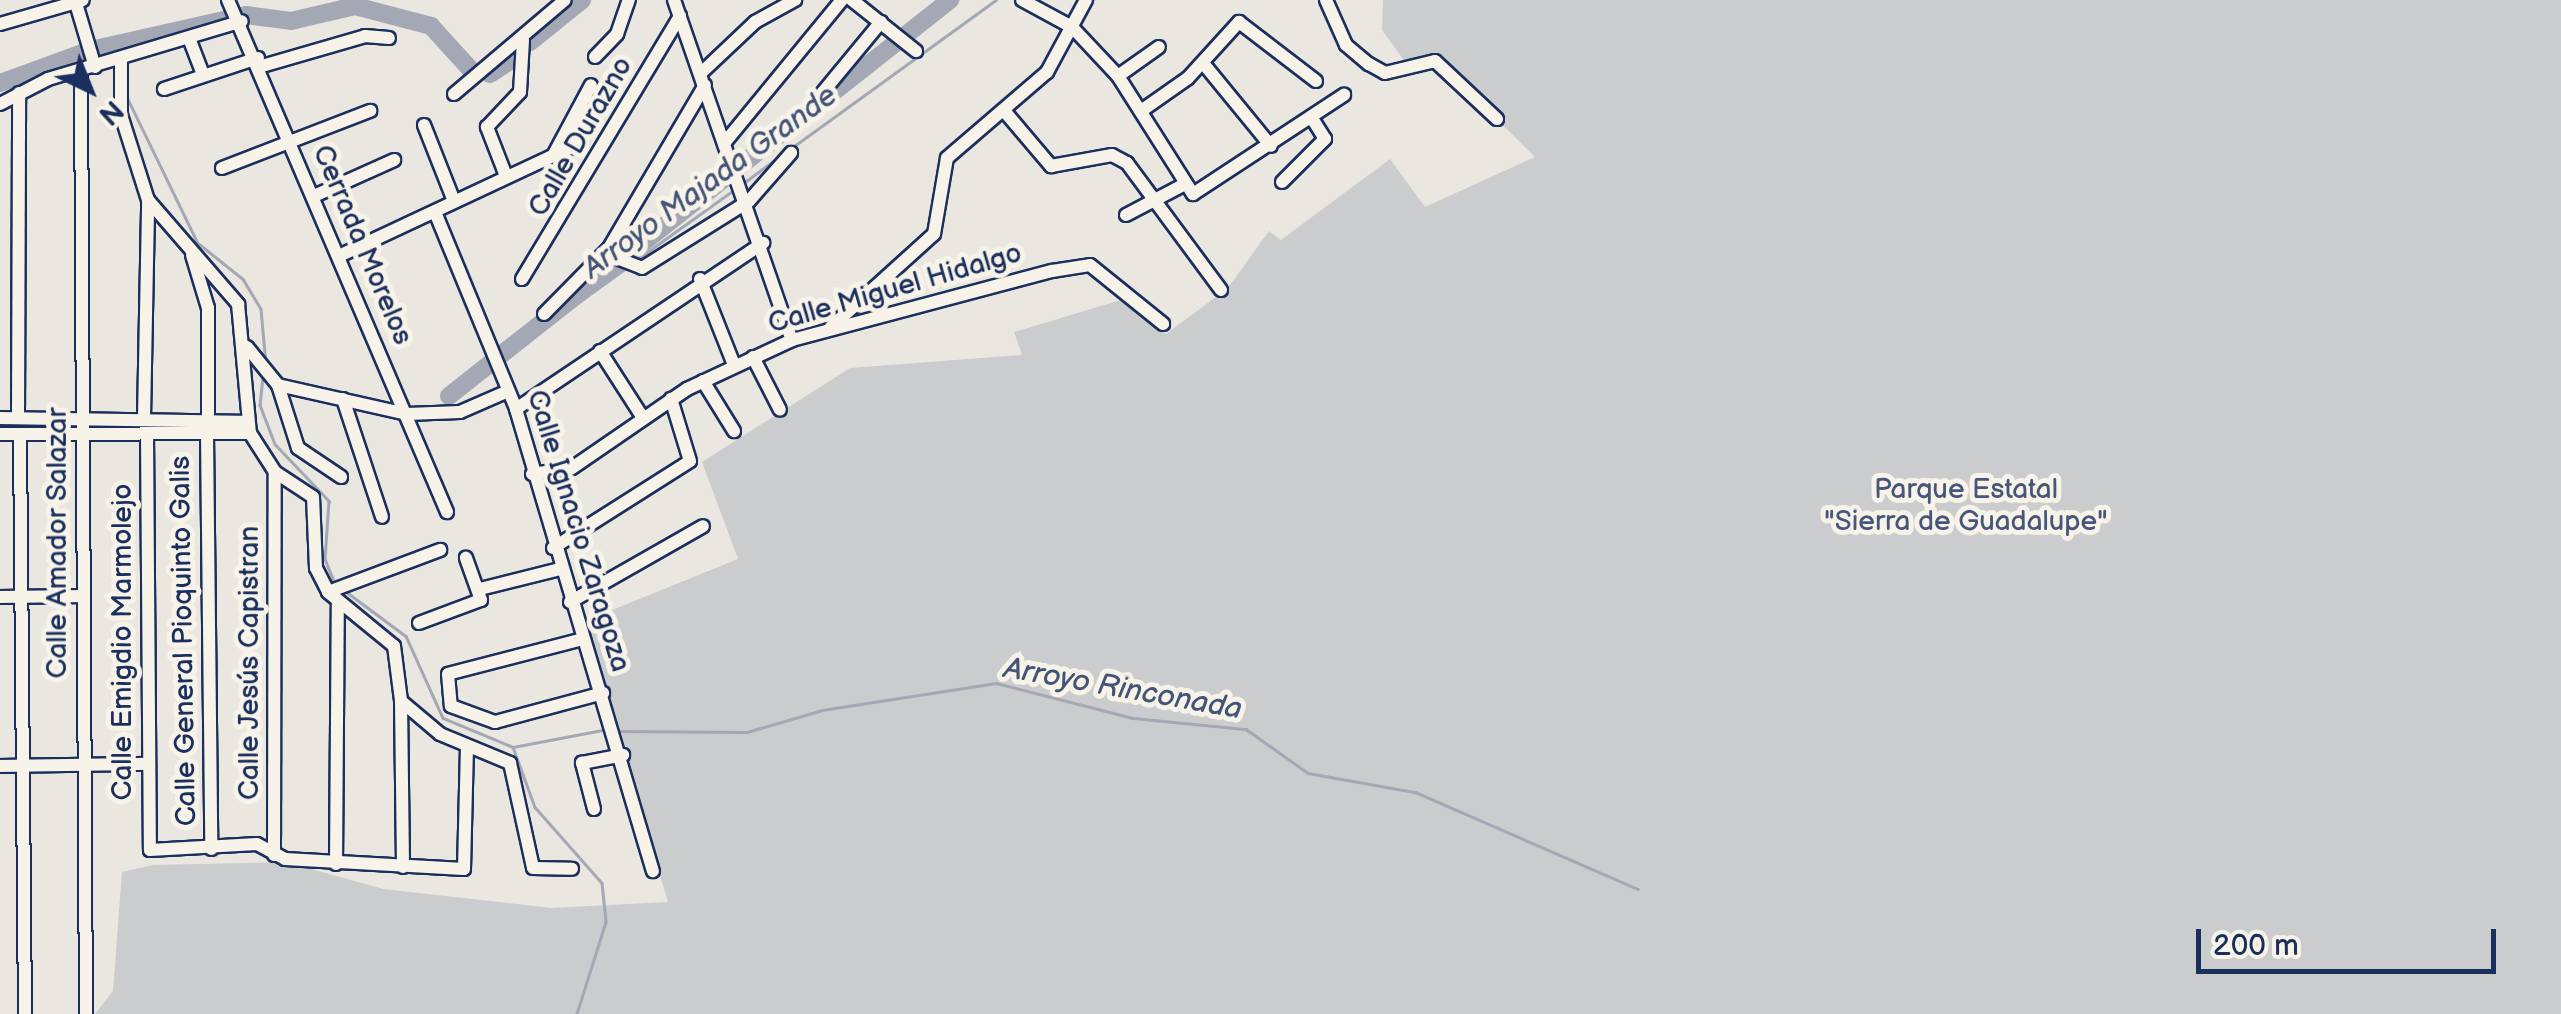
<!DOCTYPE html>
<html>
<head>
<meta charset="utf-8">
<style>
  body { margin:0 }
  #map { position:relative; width:2561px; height:1014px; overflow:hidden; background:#eae7e0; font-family:"Balsamiq Sans",sans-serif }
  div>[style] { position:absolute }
  .green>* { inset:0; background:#cbcccd }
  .stream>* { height:2.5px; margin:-1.25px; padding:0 1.25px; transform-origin:1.25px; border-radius:1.25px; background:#a3a8b4 }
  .river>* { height:18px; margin:-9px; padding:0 9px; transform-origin:9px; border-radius:9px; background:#a3a8b4 }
  .roads { filter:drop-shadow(2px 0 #1b2f5e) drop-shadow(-2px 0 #1b2f5e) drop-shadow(0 2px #1b2f5e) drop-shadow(0 -2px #1b2f5e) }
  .minor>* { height:12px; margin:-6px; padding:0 6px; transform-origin:6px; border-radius:6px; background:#f7f3e8 }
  span { translate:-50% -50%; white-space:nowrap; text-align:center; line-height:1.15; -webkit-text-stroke:10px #f7f3e8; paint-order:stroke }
  .street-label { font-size:28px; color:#1b2f5e }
  .park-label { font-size:28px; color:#47567a }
  .water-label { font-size:30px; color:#445378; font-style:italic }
  .north { position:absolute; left:40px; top:40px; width:100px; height:100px; -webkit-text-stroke:8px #f7f3e8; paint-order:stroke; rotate:137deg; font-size:28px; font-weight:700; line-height:40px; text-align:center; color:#1b2f5e }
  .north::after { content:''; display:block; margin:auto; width:35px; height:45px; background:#1b2f5e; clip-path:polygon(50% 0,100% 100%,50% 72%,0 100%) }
  .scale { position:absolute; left:2196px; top:929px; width:300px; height:45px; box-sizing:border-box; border:5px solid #1b2f5e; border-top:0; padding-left:12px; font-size:30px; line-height:35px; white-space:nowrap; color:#1b2f5e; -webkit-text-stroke:8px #f7f3e8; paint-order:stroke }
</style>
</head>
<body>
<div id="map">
  <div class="green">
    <i style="clip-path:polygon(1383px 0,2561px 0,2561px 1014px,95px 1014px,113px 991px,122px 872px,153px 865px,286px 862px,383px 889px,552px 908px,668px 902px,585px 621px,738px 559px,702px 462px,850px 368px,1022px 355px,1014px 332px,1124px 299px,1166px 334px,1228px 288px,1269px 231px,1281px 240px,1390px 159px,1425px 207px,1535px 157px,1444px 67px,1406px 63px,1382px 30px)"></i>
  </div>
  <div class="stream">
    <i style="left:103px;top:48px;width:8px;rotate:60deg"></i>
    <i style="left:127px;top:97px;width:162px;rotate:64.1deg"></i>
    <i style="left:198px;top:243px;width:58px;rotate:38.7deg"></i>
    <i style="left:243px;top:279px;width:35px;rotate:59deg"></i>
    <i style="left:261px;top:309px;width:55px;rotate:84.8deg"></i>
    <i style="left:790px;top:149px;width:254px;rotate:-35.9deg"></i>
    <i style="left:742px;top:184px;width:47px;rotate:-36.4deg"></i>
    <i style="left:636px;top:260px;width:122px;rotate:-35.6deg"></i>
    <i style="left:503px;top:357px;width:152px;rotate:-35.9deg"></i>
    <i style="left:263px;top:377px;width:28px;rotate:96deg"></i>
    <i style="left:260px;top:405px;width:42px;rotate:69deg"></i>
    <i style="left:275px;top:444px;width:79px;rotate:46.5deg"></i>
    <i style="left:329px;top:501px;width:58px;rotate:93.9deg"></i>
    <i style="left:325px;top:559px;width:24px;rotate:68deg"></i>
    <i style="left:449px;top:396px;width:54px;rotate:-36.7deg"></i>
    <i style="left:348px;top:593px;width:72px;rotate:36.6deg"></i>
    <i style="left:406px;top:636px;width:90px;rotate:65.7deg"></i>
    <i style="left:443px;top:718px;width:76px;rotate:22.5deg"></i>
    <i style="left:513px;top:747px;width:64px;rotate:69.9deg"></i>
    <i style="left:535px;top:807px;width:101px;rotate:48.6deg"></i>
    <i style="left:602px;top:883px;width:39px;rotate:84deg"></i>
    <i style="left:606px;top:922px;width:96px;rotate:107.5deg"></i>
    <i style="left:616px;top:731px;width:131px;rotate:0.4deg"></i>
    <i style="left:747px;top:732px;width:78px;rotate:-16.3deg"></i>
    <i style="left:822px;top:710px;width:176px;rotate:-8.8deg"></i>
    <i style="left:996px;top:683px;width:141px;rotate:14.3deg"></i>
    <i style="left:1133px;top:718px;width:114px;rotate:5.6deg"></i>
    <i style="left:1246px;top:729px;width:76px;rotate:35.4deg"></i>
    <i style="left:1308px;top:773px;width:109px;rotate:10.1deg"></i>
    <i style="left:1415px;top:792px;width:243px;rotate:23.5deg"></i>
    <i style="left:513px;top:747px;width:92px;rotate:-10.7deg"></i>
  </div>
  <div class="river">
    <i style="left:530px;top:42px;width:67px;rotate:-38.9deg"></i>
    <i style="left:95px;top:49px;width:155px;rotate:-12.7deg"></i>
    <i style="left:246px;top:15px;width:45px;rotate:7.6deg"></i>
    <i style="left:291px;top:21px;width:66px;rotate:-13.2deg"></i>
    <i style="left:355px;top:6px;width:79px;rotate:14.7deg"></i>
    <i style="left:431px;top:26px;width:61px;rotate:47.7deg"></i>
    <i style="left:490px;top:74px;width:31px;rotate:-33deg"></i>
    <i style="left:0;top:83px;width:90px;rotate:-20deg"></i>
    <i style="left:449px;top:396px;width:639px;rotate:-38.32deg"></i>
  </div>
  <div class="roads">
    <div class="minor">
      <i style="left:75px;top:0;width:70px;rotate:73.4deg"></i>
      <i style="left:228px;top:0;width:557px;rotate:66.84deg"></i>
      <i style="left:674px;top:0;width:360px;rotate:70.9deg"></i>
      <i style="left:852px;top:0;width:82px;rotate:38.6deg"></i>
      <i style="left:1022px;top:0;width:57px;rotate:28.4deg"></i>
      <i style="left:1072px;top:27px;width:67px;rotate:46.8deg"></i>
      <i style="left:1118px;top:76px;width:140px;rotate:57.6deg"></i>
      <i style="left:1193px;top:194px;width:181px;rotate:-33.3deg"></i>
      <i style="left:1326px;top:0;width:49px;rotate:66deg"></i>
      <i style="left:1346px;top:45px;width:30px;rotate:40deg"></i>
      <i style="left:1369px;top:64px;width:18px;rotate:29deg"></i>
      <i style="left:1385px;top:73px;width:51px;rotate:-13.5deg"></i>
      <i style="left:1435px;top:61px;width:85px;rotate:43.1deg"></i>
      <i style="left:0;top:24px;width:86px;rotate:-16.1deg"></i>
      <i style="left:189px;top:38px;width:40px;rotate:69deg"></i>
      <i style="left:595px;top:57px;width:32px;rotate:-46deg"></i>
      <i style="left:617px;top:34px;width:36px;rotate:-71deg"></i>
      <i style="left:121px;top:58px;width:57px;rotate:90deg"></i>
      <i style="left:121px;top:115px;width:89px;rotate:72.4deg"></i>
      <i style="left:148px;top:200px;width:138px;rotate:49.1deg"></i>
      <i style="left:238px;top:304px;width:130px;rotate:84.7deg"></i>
      <i style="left:250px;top:433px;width:46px;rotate:57.3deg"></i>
      <i style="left:275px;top:472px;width:45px;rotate:33.3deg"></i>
      <i style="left:313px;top:497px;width:71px;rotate:87.6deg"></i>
      <i style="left:316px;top:568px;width:27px;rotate:63deg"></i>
      <i style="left:328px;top:592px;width:85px;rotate:39.3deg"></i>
      <i style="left:394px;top:646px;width:55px;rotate:82.7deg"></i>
      <i style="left:401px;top:701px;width:51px;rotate:40.2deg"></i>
      <i style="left:440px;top:734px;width:76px;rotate:22.5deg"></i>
      <i style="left:510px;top:763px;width:107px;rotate:77.6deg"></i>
      <i style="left:533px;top:868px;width:39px;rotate:1deg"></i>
      <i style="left:1203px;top:63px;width:107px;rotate:50.7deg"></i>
      <i style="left:262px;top:66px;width:107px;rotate:-16.2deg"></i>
      <i style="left:365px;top:36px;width:24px;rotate:5deg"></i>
      <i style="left:81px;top:71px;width:943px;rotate:89.7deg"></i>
      <i style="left:700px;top:74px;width:76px;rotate:-43.4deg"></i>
      <i style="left:755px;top:22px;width:46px;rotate:-28.8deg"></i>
      <i style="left:1118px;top:76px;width:50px;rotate:-35.3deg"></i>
      <i style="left:164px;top:89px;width:99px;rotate:-18.3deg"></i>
      <i style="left:823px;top:92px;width:91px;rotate:-50.4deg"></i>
      <i style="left:454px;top:94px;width:145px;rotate:-40.3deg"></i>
      <i style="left:0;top:104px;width:54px;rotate:-27.5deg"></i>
      <i style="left:48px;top:79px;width:202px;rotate:-16.6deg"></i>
      <i style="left:1141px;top:111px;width:57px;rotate:-35.1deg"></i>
      <i style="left:1188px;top:78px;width:76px;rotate:-47.7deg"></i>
      <i style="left:1239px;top:22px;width:97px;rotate:37.5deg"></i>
      <i style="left:1006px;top:113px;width:70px;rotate:49.7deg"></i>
      <i style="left:1051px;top:166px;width:62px;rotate:-10.2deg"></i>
      <i style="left:1112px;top:155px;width:17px;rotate:28deg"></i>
      <i style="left:1127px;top:163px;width:158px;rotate:53.5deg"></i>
      <i style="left:424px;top:125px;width:82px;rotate:68.5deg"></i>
      <i style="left:726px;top:141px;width:183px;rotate:-50.6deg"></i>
      <i style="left:554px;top:154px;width:78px;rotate:-61.8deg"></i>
      <i style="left:222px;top:168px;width:159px;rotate:-21.1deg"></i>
      <i style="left:506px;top:176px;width:53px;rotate:-111.2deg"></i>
      <i style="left:487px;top:127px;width:48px;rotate:-46.7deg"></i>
      <i style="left:520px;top:92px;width:52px;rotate:-86.7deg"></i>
      <i style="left:1282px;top:182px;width:61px;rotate:-45deg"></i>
      <i style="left:1325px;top:139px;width:22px;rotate:-122deg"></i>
      <i style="left:314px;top:196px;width:88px;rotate:-24.2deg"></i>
      <i style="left:435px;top:212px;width:213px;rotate:67.6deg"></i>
      <i style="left:516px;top:409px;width:482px;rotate:73.5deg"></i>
      <i style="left:1126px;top:215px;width:67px;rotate:-27.7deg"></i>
      <i style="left:192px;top:255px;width:55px;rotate:73.2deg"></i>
      <i style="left:208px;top:308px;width:112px;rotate:90deg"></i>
      <i style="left:339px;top:256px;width:268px;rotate:-25.1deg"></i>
      <i style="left:614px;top:257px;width:30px;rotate:21deg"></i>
      <i style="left:642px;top:268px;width:126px;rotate:-32.1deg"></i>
      <i style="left:749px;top:201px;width:64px;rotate:-48.8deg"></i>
      <i style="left:522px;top:279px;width:307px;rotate:-59deg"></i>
      <i style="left:700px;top:279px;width:92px;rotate:68.4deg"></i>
      <i style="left:544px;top:314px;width:93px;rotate:-45.4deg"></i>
      <i style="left:609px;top:248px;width:189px;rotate:-59.5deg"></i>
      <i style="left:831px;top:327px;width:139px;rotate:-42.1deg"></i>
      <i style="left:934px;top:234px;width:77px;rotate:-80.3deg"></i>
      <i style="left:947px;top:158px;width:132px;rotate:-40.7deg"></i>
      <i style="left:1047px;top:72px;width:82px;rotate:-61.6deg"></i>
      <i style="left:247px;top:347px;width:49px;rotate:50.8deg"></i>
      <i style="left:278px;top:385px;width:132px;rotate:12.7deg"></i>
      <i style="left:407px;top:414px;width:53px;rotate:-2.2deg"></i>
      <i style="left:460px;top:412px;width:52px;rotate:-23.6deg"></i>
      <i style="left:600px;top:351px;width:80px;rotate:57.3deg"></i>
      <i style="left:753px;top:357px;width:59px;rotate:63deg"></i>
      <i style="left:703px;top:381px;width:59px;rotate:58.2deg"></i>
      <i style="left:278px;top:385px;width:66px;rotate:72.4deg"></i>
      <i style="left:298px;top:448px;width:52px;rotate:34deg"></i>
      <i style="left:343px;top:399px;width:124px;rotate:71.7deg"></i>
      <i style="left:516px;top:409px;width:298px;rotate:-33.9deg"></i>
      <i style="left:0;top:418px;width:248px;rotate:0.9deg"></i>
      <i style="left:18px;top:418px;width:325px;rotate:-89.8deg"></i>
      <i style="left:144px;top:418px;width:218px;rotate:-88.9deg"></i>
      <i style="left:147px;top:433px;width:417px;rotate:89.6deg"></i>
      <i style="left:150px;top:850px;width:107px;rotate:-3.2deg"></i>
      <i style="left:257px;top:844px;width:32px;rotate:28deg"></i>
      <i style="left:285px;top:859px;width:179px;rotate:3.2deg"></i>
      <i style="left:464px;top:869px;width:122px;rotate:-88.6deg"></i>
      <i style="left:0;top:434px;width:250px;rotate:-0.2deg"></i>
      <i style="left:20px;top:434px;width:580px;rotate:89.51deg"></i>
      <i style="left:207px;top:434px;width:415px;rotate:89.4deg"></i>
      <i style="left:532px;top:474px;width:40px;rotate:-8.5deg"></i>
      <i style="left:572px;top:468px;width:140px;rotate:-34.5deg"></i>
      <i style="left:687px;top:389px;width:116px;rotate:-25deg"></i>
      <i style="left:792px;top:340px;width:269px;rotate:-14.9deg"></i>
      <i style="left:1052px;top:271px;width:38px;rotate:-9deg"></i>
      <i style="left:1090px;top:265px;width:94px;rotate:38.9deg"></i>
      <i style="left:553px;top:548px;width:162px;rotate:-32.4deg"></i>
      <i style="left:690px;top:461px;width:65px;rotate:-107deg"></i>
      <i style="left:480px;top:589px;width:82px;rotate:-14deg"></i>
      <i style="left:328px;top:592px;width:120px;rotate:-20.6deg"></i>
      <i style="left:0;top:597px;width:84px;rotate:-0.7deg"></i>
      <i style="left:570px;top:602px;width:153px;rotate:-29.7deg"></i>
      <i style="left:419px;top:623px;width:66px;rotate:-20.4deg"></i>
      <i style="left:481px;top:600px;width:45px;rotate:-109.7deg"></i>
      <i style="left:583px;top:639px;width:139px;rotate:165.5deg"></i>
      <i style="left:448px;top:674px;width:32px;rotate:85deg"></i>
      <i style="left:451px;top:706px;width:47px;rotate:20deg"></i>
      <i style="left:495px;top:722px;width:112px;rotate:-15deg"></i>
      <i style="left:401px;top:701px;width:166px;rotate:89.3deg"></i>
      <i style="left:0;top:766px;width:148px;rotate:-0.8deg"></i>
      <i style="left:594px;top:809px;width:48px;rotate:-104.6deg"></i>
      <i style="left:582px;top:763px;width:42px;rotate:-11deg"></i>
      <i style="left:274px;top:855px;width:383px;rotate:-89.9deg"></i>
      <i style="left:336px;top:864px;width:259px;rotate:-89.6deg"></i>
    </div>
  </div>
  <div class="street-label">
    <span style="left:581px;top:137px;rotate:-60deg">Calle Durazno</span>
    <span style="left:362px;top:245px;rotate:67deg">Cerrada Morelos</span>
    <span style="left:895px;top:289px;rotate:-16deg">Calle Miguel Hidalgo</span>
    <span style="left:578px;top:531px;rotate:73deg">Calle Ignacio Zaragoza</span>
    <span style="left:58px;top:543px;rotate:-90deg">Calle Amador Salazar</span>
    <span style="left:184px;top:641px;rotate:-91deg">Calle General Pioquinto Galis</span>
    <span style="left:123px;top:642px;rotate:-90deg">Calle Emigdio Marmolejo</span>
    <span style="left:250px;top:663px;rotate:-90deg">Calle Jesús Capistran</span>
  </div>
  <div class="park-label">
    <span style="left:1966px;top:506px">Parque Estatal<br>"Sierra de Guadalupe"</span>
  </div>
  <div class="water-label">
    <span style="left:710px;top:182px;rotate:-36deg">Arroyo Majada Grande</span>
    <span style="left:1123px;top:689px;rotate:10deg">Arroyo Rinconada</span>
  </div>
  <div class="north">N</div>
  <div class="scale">200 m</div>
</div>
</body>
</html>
